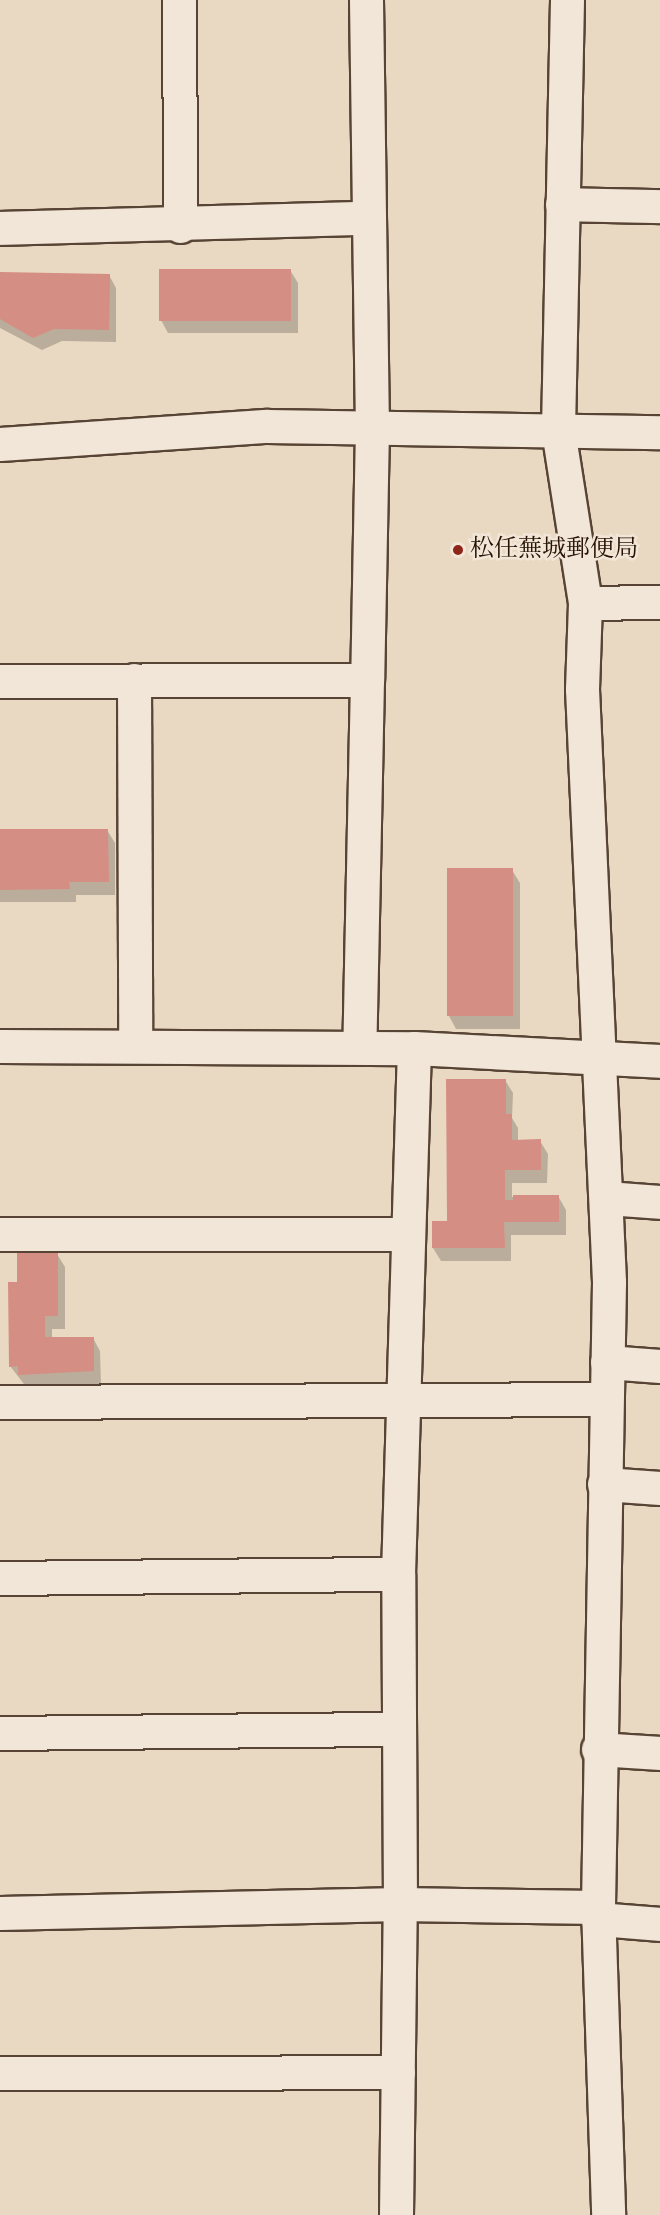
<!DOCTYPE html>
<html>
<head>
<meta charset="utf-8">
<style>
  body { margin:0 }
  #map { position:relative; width:660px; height:2215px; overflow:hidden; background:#ead9c2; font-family:"Libre Bodoni","Noto Serif JP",serif }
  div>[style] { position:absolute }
  .shadow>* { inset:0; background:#0003 }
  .building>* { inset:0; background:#d58e83; transform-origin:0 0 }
  .roads { filter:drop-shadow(2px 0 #584434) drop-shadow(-2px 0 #584434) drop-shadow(0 2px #584434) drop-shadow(0 -2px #584434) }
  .minor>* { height:33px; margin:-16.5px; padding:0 16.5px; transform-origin:16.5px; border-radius:16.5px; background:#f1e6d7 }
  .tertiary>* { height:33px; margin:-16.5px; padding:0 16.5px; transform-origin:16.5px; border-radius:16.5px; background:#f1e6d7 }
  .dots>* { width:16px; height:16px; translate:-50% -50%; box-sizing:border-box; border:3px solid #f1e6d7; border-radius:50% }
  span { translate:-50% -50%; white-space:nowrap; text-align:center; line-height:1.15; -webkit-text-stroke:5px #f1e6d7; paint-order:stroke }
  .poi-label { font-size:24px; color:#271204 }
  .left { translate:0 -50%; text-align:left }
</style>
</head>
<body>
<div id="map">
  <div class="shadow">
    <i style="clip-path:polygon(290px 270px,298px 283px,298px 333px,168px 333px,161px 320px)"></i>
    <i style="clip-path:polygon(0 274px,109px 275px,116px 288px,116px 342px,62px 341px,42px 350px,0 328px)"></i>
    <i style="clip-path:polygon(0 830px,107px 830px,115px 843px,115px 895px,76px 895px,76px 902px,0 902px)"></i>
    <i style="clip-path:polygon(512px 870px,520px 883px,520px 1029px,456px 1029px,449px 1016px)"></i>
    <i style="clip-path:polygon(505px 1080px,513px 1093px,512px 1118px,518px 1128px,518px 1141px,540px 1141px,548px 1154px,547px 1183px,512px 1183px,512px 1197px,558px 1196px,566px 1210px,566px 1235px,511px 1235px,511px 1261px,441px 1261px,433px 1248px,448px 1223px)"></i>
    <i style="clip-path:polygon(57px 1254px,65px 1267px,65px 1329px,52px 1329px,52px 1338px,93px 1338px,100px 1351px,101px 1384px,27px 1388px,10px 1366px,19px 1283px)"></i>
  </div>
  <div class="building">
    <i style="left:159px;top:269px;width:132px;height:52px"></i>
    <i style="clip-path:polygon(0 272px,110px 274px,109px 330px,54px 329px,33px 338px,0 319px)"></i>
    <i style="clip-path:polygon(0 829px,108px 829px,109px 882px,69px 882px,70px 889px,0 890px)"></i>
    <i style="left:447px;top:868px;width:66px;height:148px"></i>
    <i style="clip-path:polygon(446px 1079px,506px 1079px,506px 1114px,512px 1114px,512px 1140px,541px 1139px,541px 1170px,505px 1170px,505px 1200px,513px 1200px,513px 1195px,559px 1195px,559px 1222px,504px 1222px,505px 1248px,432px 1248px,432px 1221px,447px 1221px)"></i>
    <i style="clip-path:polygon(17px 1253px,58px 1253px,58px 1316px,45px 1316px,45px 1337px,94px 1337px,94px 1371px,18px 1375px,18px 1366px,9px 1367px,8px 1282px,17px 1282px)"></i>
  </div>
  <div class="roads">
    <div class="minor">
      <i style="left:179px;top:0;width:226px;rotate:89.7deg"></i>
      <i style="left:366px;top:0;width:428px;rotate:89.2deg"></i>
      <i style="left:372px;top:428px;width:252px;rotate:91.1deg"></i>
      <i style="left:562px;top:204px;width:98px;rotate:1.2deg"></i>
      <i style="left:0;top:228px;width:367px;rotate:-1.6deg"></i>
      <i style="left:585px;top:603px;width:75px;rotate:-0.8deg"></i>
      <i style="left:134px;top:680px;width:366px;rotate:89.8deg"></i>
      <i style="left:0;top:681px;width:367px;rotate:-0.2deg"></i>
      <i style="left:367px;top:680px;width:367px;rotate:91.2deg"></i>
      <i style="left:606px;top:1198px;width:54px;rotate:4.2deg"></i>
      <i style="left:0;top:1234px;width:407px"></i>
      <i style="left:607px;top:1362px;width:53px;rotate:4.3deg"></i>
      <i style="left:0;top:1402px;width:606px;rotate:-0.28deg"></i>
      <i style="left:604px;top:1484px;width:56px;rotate:4.1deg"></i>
      <i style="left:0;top:1578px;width:398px;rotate:-0.6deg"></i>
      <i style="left:0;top:1733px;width:399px;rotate:-0.6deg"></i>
      <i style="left:598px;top:1749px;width:62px;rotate:3.7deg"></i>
      <i style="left:598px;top:1919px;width:62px;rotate:4.6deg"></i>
      <i style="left:0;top:2073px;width:398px;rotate:-0.1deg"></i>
      <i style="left:396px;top:2215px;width:311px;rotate:-89.3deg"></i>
      <i style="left:400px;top:1904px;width:330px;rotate:-90.3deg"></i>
      <i style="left:398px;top:1574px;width:526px;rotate:-88.26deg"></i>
    </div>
    <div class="tertiary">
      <i style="left:567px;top:0;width:430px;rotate:91.2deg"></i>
      <i style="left:558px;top:430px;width:175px;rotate:81.1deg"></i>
      <i style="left:585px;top:603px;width:86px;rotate:92deg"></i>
      <i style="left:582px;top:689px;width:594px;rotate:87.39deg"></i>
      <i style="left:609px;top:1282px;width:625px;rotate:91.01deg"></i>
      <i style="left:598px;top:1907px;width:308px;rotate:88.1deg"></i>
      <i style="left:0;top:444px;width:268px;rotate:-3.9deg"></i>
      <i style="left:267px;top:426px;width:393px;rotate:0.9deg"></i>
      <i style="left:0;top:1046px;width:414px;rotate:0.3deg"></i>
      <i style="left:414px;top:1048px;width:246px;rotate:3deg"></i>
      <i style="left:0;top:1913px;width:400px;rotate:-1.3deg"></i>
      <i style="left:400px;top:1904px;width:198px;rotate:0.9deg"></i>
    </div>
  </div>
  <div class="dots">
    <i style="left:458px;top:550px;background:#8f2418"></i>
  </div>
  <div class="poi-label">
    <span class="left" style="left:470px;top:550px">松任蕪城郵便局</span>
  </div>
</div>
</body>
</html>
